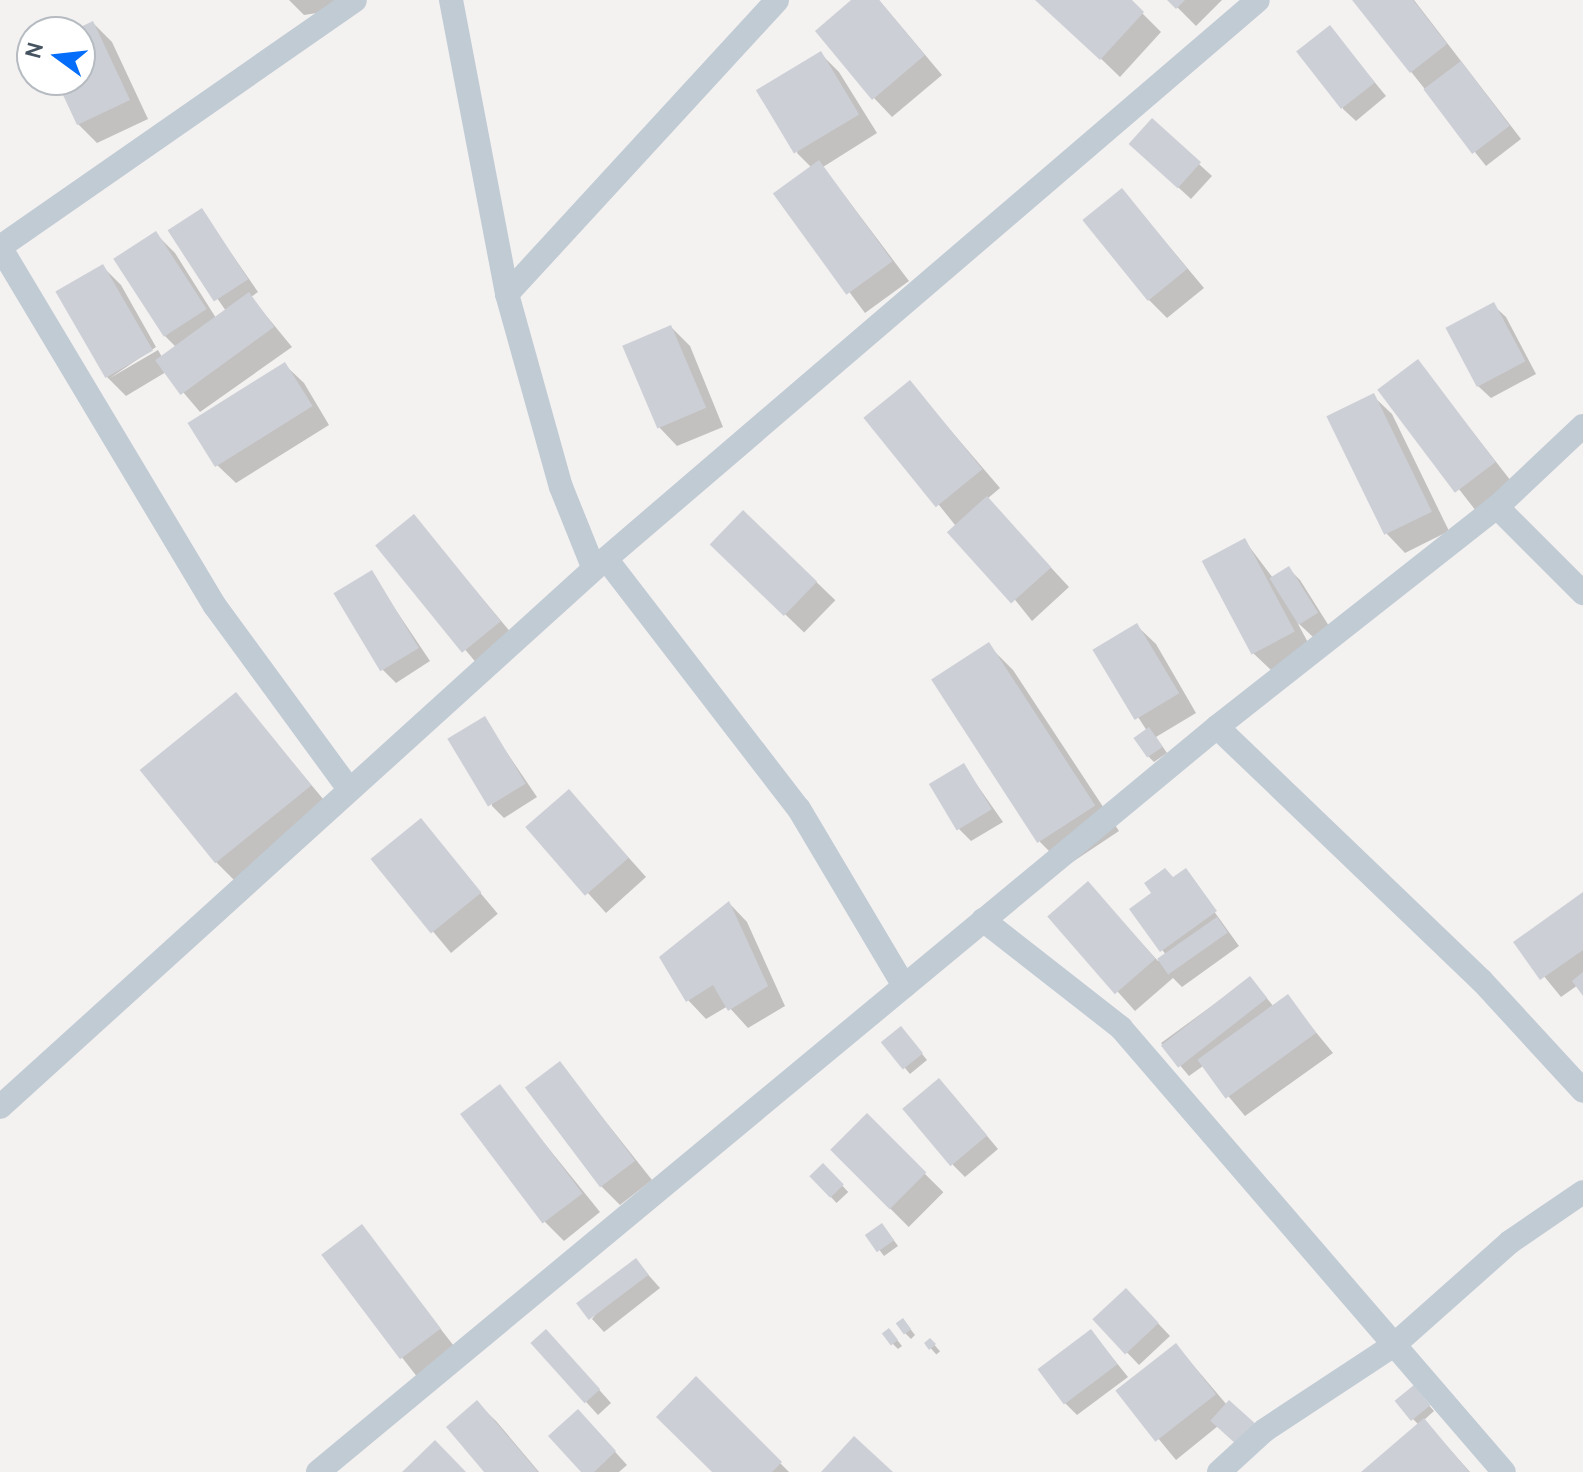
<!DOCTYPE html>
<html>
<head>
<meta charset="utf-8">
<style>
  body { margin:0 }
  #map { position:relative; width:1583px; height:1472px; overflow:hidden; background:#f4f1f1; font-family:Cabin,sans-serif }
  div>[style] { position:absolute }
  .shadow>* { inset:0; background:#0003; transform-origin:0 0 }
  .building>* { inset:0; background:#ccd0d6; transform-origin:0 0 }
  .street>* { height:24px; margin:-12px; padding:0 12px; transform-origin:12px; border-radius:12px; background:#c0cbd4 }
  span { translate:-50% -50%; white-space:nowrap; text-align:center; line-height:1.15; -webkit-text-stroke:8px #fff; paint-order:stroke }
  .north { position:absolute; left:16px; top:16px; width:80px; height:80px; box-sizing:border-box; background:#fff; border:2px solid #b5bbc0; border-radius:50%; rotate:285deg; font-size:22px; font-weight:700; line-height:32px; text-align:center; color:#465461 }
  .north::after { content:''; display:block; margin:auto; width:28px; height:36px; background:#046efb; clip-path:polygon(50% 0,100% 100%,50% 72%,0 100%) }
</style>
</head>
<body>
<div id="map">
  <div class="shadow">
    <i style="clip-path:polygon(289px 0,362px 0,363px 6px,304px 15px)"></i>
    <i style="clip-path:polygon(854px 0,879px 0,942px 75px,892px 117px,874px 98px)"></i>
    <i style="clip-path:polygon(1040px 0,1129px 0,1161px 32px,1120px 77px)"></i>
    <i style="clip-path:polygon(1170px 0,1222px 0,1196px 26px)"></i>
    <i style="clip-path:polygon(1354px 0,1414px 0,1521px 139px,1486px 166px)"></i>
    <i style="clip-path:polygon(93px 23px,112px 42px,148px 119px,97px 143px,78px 124px,58px 80px,80px 80px,80px 32px,75px 32px)"></i>
    <i style="clip-path:polygon(1330px 28px,1386px 96px,1356px 121px,1343px 109px)"></i>
    <i style="clip-path:polygon(820px 53px,839px 72px,877px 133px,823px 167px,909px 281px,865px 313px,776px 194px,812px 168px,797px 153px)"></i>
    <i style="clip-path:polygon(1152px 121px,1212px 176px,1191px 199px,1144px 156px)"></i>
    <i style="clip-path:polygon(1122px 190px,1204px 288px,1167px 318px,1148px 299px)"></i>
    <i style="clip-path:polygon(202px 211px,258px 292px,251px 297px,292px 347px,200px 412px,166px 372px,126px 396px,107px 377px,102px 266px,121px 285px,156px 347px,110px 378px,158px 350px,162px 357px,176px 347px,164px 335px,156px 234px,175px 253px,216px 318px,226px 311px,171px 232px)"></i>
    <i style="clip-path:polygon(1493px 305px,1506px 317px,1536px 374px,1491px 398px,1478px 386px)"></i>
    <i style="clip-path:polygon(671px 327px,690px 346px,723px 427px,677px 446px,659px 427px)"></i>
    <i style="left:1418px;top:362px;width:152px;height:46px;rotate:52deg"></i>
    <i style="clip-path:polygon(285px 365px,304px 383px,329px 425px,236px 483px,217px 465px)"></i>
    <i style="clip-path:polygon(910px 383px,1000px 488px,987px 499px,1069px 587px,1032px 621px,939px 505px)"></i>
    <i style="clip-path:polygon(1373px 396px,1392px 414px,1449px 531px,1405px 553px,1387px 534px)"></i>
    <i style="left:744px;top:512px;width:127px;height:45px;rotate:44deg"></i>
    <i style="left:414px;top:517px;width:161px;height:46px;rotate:50deg"></i>
    <i style="clip-path:polygon(1245px 541px,1273px 578px,1288px 568px,1300px 580px,1329px 626px,1313px 637px,1297px 622px,1312px 650px,1272px 671px,1253px 653px)"></i>
    <i style="clip-path:polygon(371px 573px,430px 661px,396px 683px,383px 670px)"></i>
    <i style="clip-path:polygon(1137px 626px,1156px 644px,1196px 713px,1156px 737px,1167px 753px,1154px 762px,1149px 757px,1147px 731px,1096px 651px)"></i>
    <i style="clip-path:polygon(988px 645px,1013px 670px,1119px 831px,1065px 867px,1040px 842px)"></i>
    <i style="clip-path:polygon(236px 695px,334px 812px,241px 887px,216px 862px)"></i>
    <i style="clip-path:polygon(484px 719px,537px 797px,504px 818px,492px 806px)"></i>
    <i style="clip-path:polygon(963px 765px,1003px 822px,971px 841px,959px 829px)"></i>
    <i style="clip-path:polygon(587px 811px,646px 877px,606px 913px,529px 828px)"></i>
    <i style="left:420px;top:821px;width:121px;height:61px;rotate:50deg"></i>
    <i style="clip-path:polygon(1185px 871px,1239px 946px,1182px 987px,1173px 978px,1135px 1011px,1050px 916px,1088px 884px,1158px 961px,1166px 955px,1132px 909px)"></i>
    <i style="clip-path:polygon(1583px 895px,1583px 992px,1578px 985px,1561px 997px,1516px 942px)"></i>
    <i style="clip-path:polygon(729px 903px,747px 922px,785px 1006px,748px 1028px,728px 1006px,706px 1019px,688px 1000px)"></i>
    <i style="clip-path:polygon(1250px 978px,1274px 1007px,1287px 997px,1333px 1053px,1245px 1116px,1203px 1066px,1189px 1076px,1161px 1043px)"></i>
    <i style="clip-path:polygon(906px 1034px,927px 1060px,910px 1074px,905px 1068px)"></i>
    <i style="clip-path:polygon(560px 1064px,652px 1180px,620px 1205px,601px 1186px)"></i>
    <i style="clip-path:polygon(499px 1087px,600px 1212px,564px 1241px,545px 1222px)"></i>
    <i style="clip-path:polygon(951px 1093px,998px 1149px,965px 1177px,953px 1165px)"></i>
    <i style="left:867px;top:1116px;width:108px;height:49px;rotate:45deg"></i>
    <i style="left:823px;top:1165px;width:37px;height:16px;rotate:47deg"></i>
    <i style="left:361px;top:1227px;width:156px;height:48px;rotate:52deg"></i>
    <i style="clip-path:polygon(887px 1231px,898px 1246px,884px 1256px,868px 1235px)"></i>
    <i style="clip-path:polygon(636px 1261px,660px 1288px,604px 1332px,592px 1319px)"></i>
    <i style="clip-path:polygon(1138px 1302px,1170px 1336px,1139px 1365px,1095px 1319px)"></i>
    <i style="clip-path:polygon(908px 1326px,915px 1335px,911px 1339px,905px 1333px)"></i>
    <i style="clip-path:polygon(1091px 1331px,1128px 1377px,1077px 1415px,1064px 1402px)"></i>
    <i style="clip-path:polygon(894px 1336px,902px 1346px,898px 1349px,893px 1344px)"></i>
    <i style="left:930px;top:1340px;width:15px;height:5px;rotate:48deg"></i>
    <i style="clip-path:polygon(533px 1344px,558px 1344px,611px 1403px,598px 1415px)"></i>
    <i style="clip-path:polygon(1176px 1345px,1227px 1405px,1218px 1426px,1176px 1460px,1119px 1391px)"></i>
    <i style="clip-path:polygon(696px 1379px,789px 1472px,715px 1472px)"></i>
    <i style="clip-path:polygon(1419px 1394px,1434px 1411px,1424px 1420px,1470px 1472px,1364px 1472px,1419px 1425px,1413px 1419px)"></i>
    <i style="clip-path:polygon(477px 1403px,496px 1421px,539px 1472px,486px 1472px)"></i>
    <i style="clip-path:polygon(590px 1424px,627px 1465px,619px 1472px,583px 1472px)"></i>
  </div>
  <div class="building">
    <i style="clip-path:polygon(851px 0,879px 0,925px 55px,872px 100px,815px 31px)"></i>
    <i style="clip-path:polygon(1035px 0,1132px 0,1144px 12px,1100px 60px)"></i>
    <i style="clip-path:polygon(1167px 0,1185px 0,1176px 9px)"></i>
    <i style="clip-path:polygon(1352px 0,1413px 0,1447px 44px,1410px 73px)"></i>
    <i style="clip-path:polygon(93px 21px,130px 100px,77px 125px,56px 80px,80px 80px,80px 32px,70px 32px)"></i>
    <i style="left:1330px;top:25px;width:73px;height:43px;rotate:52deg"></i>
    <i style="left:821px;top:51px;width:74px;height:76px;rotate:59deg"></i>
    <i style="left:1461px;top:61px;width:81px;height:47px;rotate:53deg"></i>
    <i style="left:1152px;top:118px;width:66px;height:35px;rotate:42deg"></i>
    <i style="left:819px;top:160px;width:125px;height:57px;rotate:54deg"></i>
    <i style="left:1122px;top:188px;width:104px;height:51px;rotate:51deg"></i>
    <i style="left:202px;top:208px;width:85px;height:41px;rotate:57deg"></i>
    <i style="left:156px;top:231px;width:93px;height:51px;rotate:57deg"></i>
    <i style="left:103px;top:264px;width:100px;height:55px;rotate:60deg"></i>
    <i style="left:249px;top:292px;width:43px;height:116px;rotate:54deg"></i>
    <i style="left:1494px;top:302px;width:67px;height:55px;rotate:62deg"></i>
    <i style="left:671px;top:325px;width:90px;height:53px;rotate:67deg"></i>
    <i style="left:1418px;top:359px;width:129px;height:51px;rotate:53deg"></i>
    <i style="left:285px;top:362px;width:52px;height:115px;rotate:58deg"></i>
    <i style="left:910px;top:380px;width:115px;height:60px;rotate:51deg"></i>
    <i style="left:1374px;top:393px;width:132px;height:53px;rotate:64deg"></i>
    <i style="left:987px;top:496px;width:96px;height:54px;rotate:48deg"></i>
    <i style="left:743px;top:510px;width:103px;height:48px;rotate:44deg"></i>
    <i style="left:414px;top:514px;width:138px;height:50px;rotate:51deg"></i>
    <i style="left:1245px;top:538px;width:106px;height:49px;rotate:62deg"></i>
    <i style="left:1289px;top:566px;width:55px;height:23px;rotate:58deg"></i>
    <i style="left:372px;top:570px;width:91px;height:45px;rotate:59deg"></i>
    <i style="left:1137px;top:623px;width:82px;height:52px;rotate:59deg"></i>
    <i style="left:989px;top:642px;width:195px;height:69px;rotate:57deg"></i>
    <i style="left:236px;top:692px;width:120px;height:124px;rotate:51deg"></i>
    <i style="left:485px;top:716px;width:79px;height:44px;rotate:59deg"></i>
    <i style="left:1149px;top:727px;width:24px;height:19px;rotate:55deg"></i>
    <i style="left:964px;top:763px;width:54px;height:41px;rotate:59deg"></i>
    <i style="left:569px;top:789px;width:91px;height:58px;rotate:49deg"></i>
    <i style="left:421px;top:818px;width:96px;height:65px;rotate:51deg"></i>
    <i style="clip-path:polygon(1165px 868px,1173px 877px,1186px 868px,1217px 911px,1160px 952px,1129px 909px,1151px 893px,1144px 883px)"></i>
    <i style="left:1088px;top:881px;width:103px;height:54px;rotate:49deg"></i>
    <i style="clip-path:polygon(1583px 892px,1583px 950px,1540px 980px,1513px 942px)"></i>
    <i style="clip-path:polygon(729px 901px,768px 986px,728px 1011px,713px 985px,686px 1002px,659px 957px)"></i>
    <i style="left:1217px;top:917px;width:19px;height:73px;rotate:55deg"></i>
    <i style="clip-path:polygon(1583px 972px,1583px 996px,1572px 981px)"></i>
    <i style="left:1250px;top:976px;width:28px;height:113px;rotate:52deg"></i>
    <i style="left:1288px;top:994px;width:48px;height:112px;rotate:54deg"></i>
    <i style="left:901px;top:1026px;width:35px;height:26px;rotate:51deg"></i>
    <i style="left:560px;top:1061px;width:125px;height:44px;rotate:53deg"></i>
    <i style="left:939px;top:1078px;width:75px;height:48px;rotate:50deg"></i>
    <i style="left:500px;top:1084px;width:137px;height:50px;rotate:53deg"></i>
    <i style="left:867px;top:1113px;width:84px;height:52px;rotate:45deg"></i>
    <i style="left:823px;top:1163px;width:30px;height:19px;rotate:46deg"></i>
    <i style="left:882px;top:1223px;width:21px;height:21px;rotate:55deg"></i>
    <i style="left:362px;top:1224px;width:131px;height:51px;rotate:53deg"></i>
    <i style="left:636px;top:1258px;width:21px;height:75px;rotate:53deg"></i>
    <i style="left:1126px;top:1288px;width:48px;height:46px;rotate:47deg"></i>
    <i style="left:903px;top:1318px;width:14px;height:9px;rotate:54deg"></i>
    <i style="left:889px;top:1328px;width:15px;height:9px;rotate:53deg"></i>
    <i style="left:546px;top:1329px;width:81px;height:21px;rotate:48deg"></i>
    <i style="left:1091px;top:1329px;width:44px;height:67px;rotate:53deg"></i>
    <i style="clip-path:polygon(930px 1338px,936px 1344px,929px 1350px,924px 1343px)"></i>
    <i style="left:1176px;top:1343px;width:65px;height:77px;rotate:52deg"></i>
    <i style="clip-path:polygon(696px 1376px,782px 1462px,772px 1472px,712px 1472px,656px 1417px)"></i>
    <i style="left:1414px;top:1385px;width:26px;height:25px;rotate:51deg"></i>
    <i style="clip-path:polygon(477px 1400px,538px 1472px,484px 1472px,446px 1427px)"></i>
    <i style="left:1229px;top:1400px;width:39px;height:28px;rotate:42deg"></i>
    <i style="clip-path:polygon(578px 1409px,616px 1451px,594px 1472px,581px 1472px,548px 1436px)"></i>
    <i style="clip-path:polygon(1424px 1418px,1469px 1472px,1361px 1472px)"></i>
    <i style="clip-path:polygon(854px 1436px,893px 1472px,821px 1472px)"></i>
    <i style="clip-path:polygon(435px 1440px,466px 1472px,402px 1472px)"></i>
  </div>
  <div class="street">
    <i style="left:451px;top:0;width:299px;rotate:79.2deg"></i>
    <i style="left:507px;top:294px;width:200px;rotate:74.4deg"></i>
    <i style="left:561px;top:487px;width:88px;rotate:68.1deg"></i>
    <i style="left:0;top:247px;width:418px;rotate:59.1deg"></i>
    <i style="left:215px;top:606px;width:227px;rotate:53.8deg"></i>
    <i style="left:0;top:247px;width:432px;rotate:-34.8deg"></i>
    <i style="left:507px;top:294px;width:399px;rotate:-47.4deg"></i>
    <i style="left:1497px;top:507px;width:122px;rotate:45deg"></i>
    <i style="left:607px;top:560px;width:314px;rotate:52.4deg"></i>
    <i style="left:799px;top:809px;width:206px;rotate:59.3deg"></i>
    <i style="left:1217px;top:727px;width:367px;rotate:43.8deg"></i>
    <i style="left:1482px;top:981px;width:149px;rotate:47.4deg"></i>
    <i style="left:983px;top:920px;width:175px;rotate:38deg"></i>
    <i style="left:1121px;top:1028px;width:586px;rotate:49.22deg"></i>
    <i style="left:0;top:1107px;width:801px;rotate:-42.17deg"></i>
    <i style="left:594px;top:569px;width:874px;rotate:-40.59deg"></i>
    <i style="left:318px;top:1472px;width:1168px;rotate:-39.65deg"></i>
    <i style="left:1217px;top:727px;width:356px;rotate:-38.2deg"></i>
    <i style="left:1497px;top:507px;width:118px;rotate:-43.3deg"></i>
    <i style="left:1219px;top:1472px;width:62px;rotate:-42.4deg"></i>
    <i style="left:1265px;top:1430px;width:154px;rotate:-33.4deg"></i>
    <i style="left:1394px;top:1345px;width:155px;rotate:-41.6deg"></i>
    <i style="left:1510px;top:1242px;width:88px;rotate:-34.4deg"></i>
  </div>
  <div class="north">N</div>
</div>
</body>
</html>
